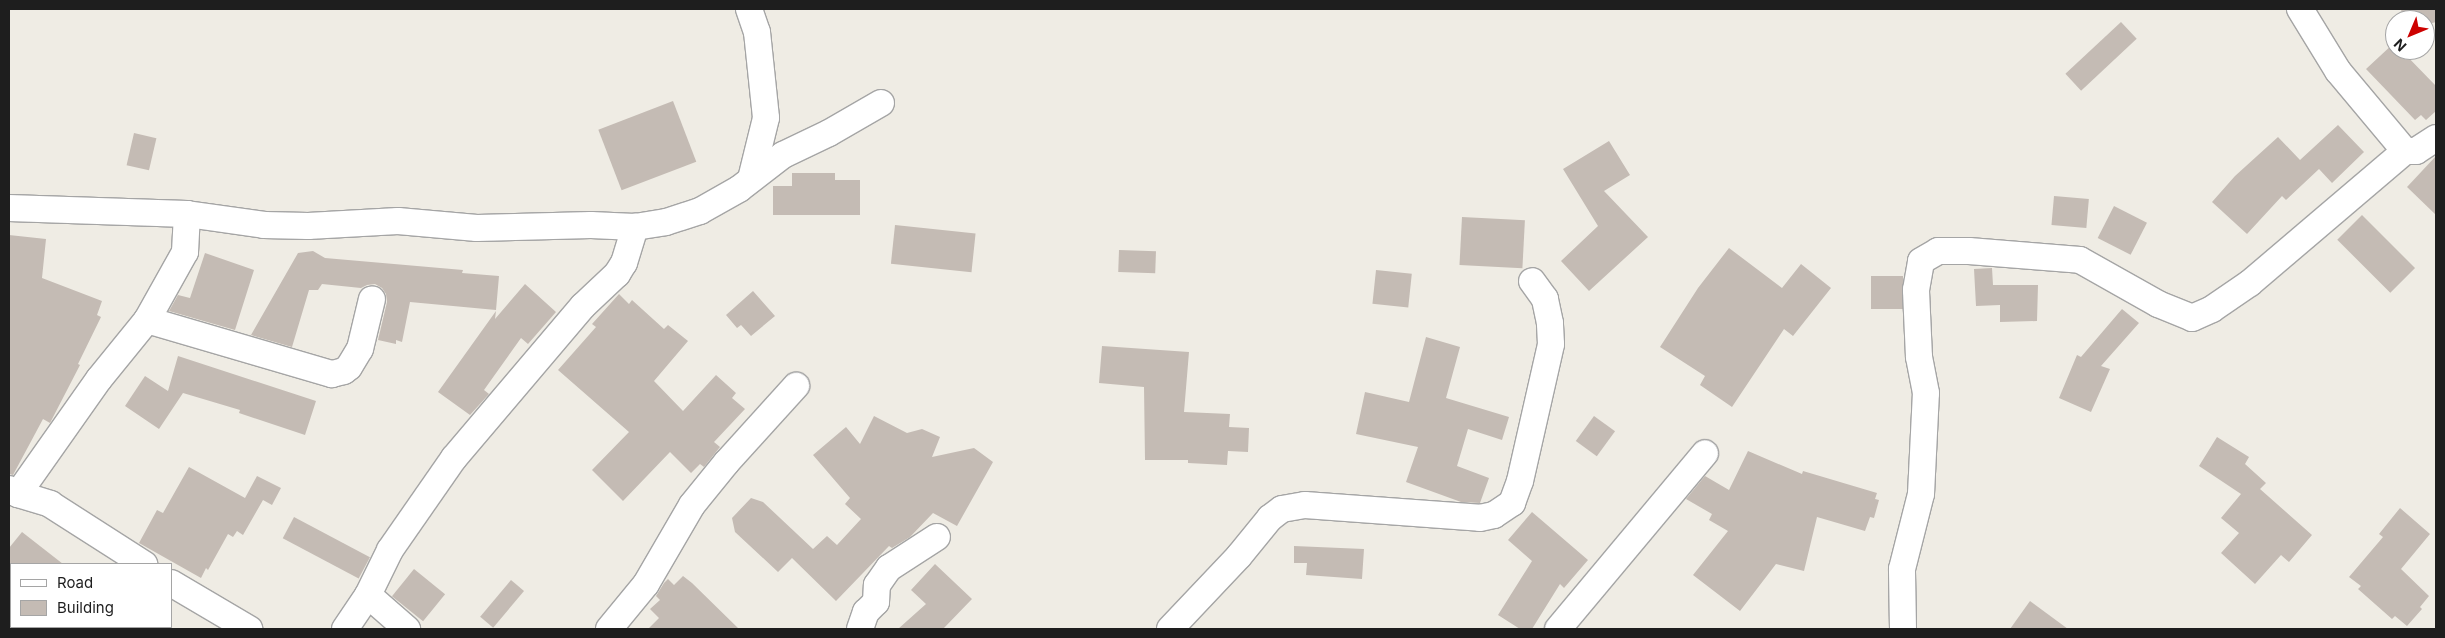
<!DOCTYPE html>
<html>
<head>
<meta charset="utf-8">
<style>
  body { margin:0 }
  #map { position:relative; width:2445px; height:638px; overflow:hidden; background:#efece4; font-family:Inter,sans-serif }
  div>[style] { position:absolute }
  .building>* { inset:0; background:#c4bbb4; transform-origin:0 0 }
  .roads { filter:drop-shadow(1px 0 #a5a5a5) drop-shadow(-1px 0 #a5a5a5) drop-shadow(0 1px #a5a5a5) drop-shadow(0 -1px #a5a5a5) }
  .minor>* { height:26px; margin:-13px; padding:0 13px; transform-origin:13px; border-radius:13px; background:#fff }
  span { translate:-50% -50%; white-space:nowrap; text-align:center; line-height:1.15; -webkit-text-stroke:4px #fff; paint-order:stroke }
  .frame { position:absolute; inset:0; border:10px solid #1e1e1e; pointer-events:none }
  .legend { position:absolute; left:10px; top:563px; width:162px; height:65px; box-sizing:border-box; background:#fff; border:1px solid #a5a5a5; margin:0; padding:6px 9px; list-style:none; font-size:15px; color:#1e1e1e }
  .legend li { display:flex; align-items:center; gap:10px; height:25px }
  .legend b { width:25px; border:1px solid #a5a5a5 }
  .north { position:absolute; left:2385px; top:10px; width:50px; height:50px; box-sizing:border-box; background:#fff; border:1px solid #a5a5a5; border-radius:50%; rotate:225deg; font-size:14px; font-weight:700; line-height:20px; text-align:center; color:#1e1e1e }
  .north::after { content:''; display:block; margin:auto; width:18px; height:22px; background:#cd0100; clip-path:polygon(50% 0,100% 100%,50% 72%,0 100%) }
</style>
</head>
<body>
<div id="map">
  <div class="building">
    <i style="clip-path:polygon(2401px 9px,2436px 9px,2436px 22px,2425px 25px,2425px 20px,2403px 20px)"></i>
    <i style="left:2121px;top:22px;width:23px;height:76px;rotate:47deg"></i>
    <i style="clip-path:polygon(2394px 43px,2395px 50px,2401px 50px,2436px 86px,2436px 111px,2426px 120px,2421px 115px,2415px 120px,2366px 69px)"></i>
    <i style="left:673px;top:101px;width:65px;height:80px;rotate:69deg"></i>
    <i style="clip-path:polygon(2338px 125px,2364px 152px,2332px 183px,2319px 169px,2286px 200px,2282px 196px,2247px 234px,2212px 202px,2235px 176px,2278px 137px,2300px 160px)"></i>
    <i style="left:134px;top:133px;width:23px;height:33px;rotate:13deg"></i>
    <i style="clip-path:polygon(1609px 141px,1630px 175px,1604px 191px,1648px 237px,1589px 291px,1561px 261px,1598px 226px,1563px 169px)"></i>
    <i style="clip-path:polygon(2436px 156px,2436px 215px,2407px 187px)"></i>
    <i style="clip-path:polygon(792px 173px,835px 173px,835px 180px,860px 180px,860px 215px,773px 215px,773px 186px,792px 186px)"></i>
    <i style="left:2054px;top:196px;width:35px;height:29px;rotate:5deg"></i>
    <i style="left:2114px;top:206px;width:37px;height:36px;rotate:27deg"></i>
    <i style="left:2362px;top:215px;width:75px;height:35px;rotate:45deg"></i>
    <i style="left:1462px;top:217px;width:63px;height:48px;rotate:3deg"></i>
    <i style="left:895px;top:225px;width:81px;height:39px;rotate:6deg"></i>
    <i style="clip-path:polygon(9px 235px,46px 239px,42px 278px,102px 301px,97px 315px,101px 317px,78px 364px,80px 365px,50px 423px,43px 419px,13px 475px,9px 474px)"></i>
    <i style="clip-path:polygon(1729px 248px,1782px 288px,1801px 264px,1831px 288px,1793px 336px,1784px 329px,1732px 407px,1700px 385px,1705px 376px,1660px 347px,1698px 288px)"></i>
    <i style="left:1119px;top:250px;width:37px;height:22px;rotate:2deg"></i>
    <i style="clip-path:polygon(313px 251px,325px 258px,463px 270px,462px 273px,499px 276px,496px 310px,410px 302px,402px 342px,396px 340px,396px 344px,378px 340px,387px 302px,386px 294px,382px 288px,375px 284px,367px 285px,361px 288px,322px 284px,318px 290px,309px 290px,292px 347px,251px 335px,298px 253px)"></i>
    <i style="clip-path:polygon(205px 253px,254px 270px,235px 330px,169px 311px,178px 295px,190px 298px)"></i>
    <i style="clip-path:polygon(1992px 268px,1993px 285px,2038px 285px,2037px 321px,2000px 322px,2000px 305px,1976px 306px,1974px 269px)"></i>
    <i style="left:1376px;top:270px;width:36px;height:34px;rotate:6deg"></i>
    <i style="left:1871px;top:276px;width:32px;height:33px"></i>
    <i style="clip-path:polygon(525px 284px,556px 312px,528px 344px,521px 338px,484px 390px,489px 394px,470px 415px,438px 392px,496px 311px,495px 319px)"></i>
    <i style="clip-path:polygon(753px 291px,775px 316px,751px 336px,741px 325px,737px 328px,726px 315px)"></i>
    <i style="clip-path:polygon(619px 294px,629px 304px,632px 300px,664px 329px,668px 325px,688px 341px,654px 381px,683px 411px,716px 375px,736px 393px,732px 398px,745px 409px,714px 442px,720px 447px,704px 467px,700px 464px,691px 473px,670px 452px,623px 501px,592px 470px,629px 432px,558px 370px,596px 327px,592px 324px)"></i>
    <i style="clip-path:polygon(2122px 309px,2139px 323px,2101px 366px,2110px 369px,2091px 412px,2059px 398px,2077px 355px,2081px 357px)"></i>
    <i style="clip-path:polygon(1426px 337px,1460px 347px,1446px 398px,1509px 417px,1502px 440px,1468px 429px,1457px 466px,1489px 478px,1480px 503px,1461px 502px,1406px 482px,1418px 447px,1356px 434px,1365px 392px,1409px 402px)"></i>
    <i style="clip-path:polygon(1102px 346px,1189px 352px,1184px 412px,1230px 414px,1229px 427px,1249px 428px,1248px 452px,1228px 451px,1227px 465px,1188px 463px,1188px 460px,1145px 460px,1144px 387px,1099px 383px)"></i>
    <i style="clip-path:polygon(178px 356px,316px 401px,305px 435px,239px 413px,240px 410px,183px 393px,159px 429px,125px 406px,145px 376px,168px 391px)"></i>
    <i style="clip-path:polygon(874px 416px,907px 433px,922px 429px,940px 437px,932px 457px,974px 448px,993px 462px,957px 526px,933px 513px,910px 537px,892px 548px,889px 546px,836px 601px,792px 558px,778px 572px,735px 532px,732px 518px,751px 498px,763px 502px,813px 549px,827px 536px,837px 545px,861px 519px,845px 504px,850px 498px,813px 455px,846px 427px,860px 444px)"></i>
    <i style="left:1594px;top:416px;width:26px;height:31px;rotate:36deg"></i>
    <i style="clip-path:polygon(2217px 437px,2249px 457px,2245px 464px,2266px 483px,2260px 489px,2312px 535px,2289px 562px,2281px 555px,2255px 584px,2221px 553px,2239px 533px,2221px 518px,2241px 494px,2199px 466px)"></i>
    <i style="clip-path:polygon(1748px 451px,1802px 474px,1803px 471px,1877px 493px,1875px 499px,1879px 500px,1874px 518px,1870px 517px,1865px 531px,1817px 517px,1804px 571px,1776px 564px,1740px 611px,1693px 575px,1728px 531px,1709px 520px,1712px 514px,1686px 499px,1705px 476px,1729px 490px)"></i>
    <i style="clip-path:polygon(189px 467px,245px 498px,257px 476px,281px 488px,272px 505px,263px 500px,243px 535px,237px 531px,233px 537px,228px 534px,208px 570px,206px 568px,201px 578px,139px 543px,157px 510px,163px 513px)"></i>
    <i style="clip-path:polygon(2400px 508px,2430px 534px,2401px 569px,2429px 596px,2420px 607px,2422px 609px,2407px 626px,2395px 616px,2392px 619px,2358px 589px,2361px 586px,2349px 577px,2383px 537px,2379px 534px)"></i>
    <i style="clip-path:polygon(1532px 512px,1588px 560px,1564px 588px,1560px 584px,1532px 629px,1520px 629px,1498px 615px,1532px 561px,1508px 540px)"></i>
    <i style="left:294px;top:517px;width:86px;height:24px;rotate:28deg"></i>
    <i style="clip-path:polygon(22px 532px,63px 564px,9px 564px,9px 548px)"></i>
    <i style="clip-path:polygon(1294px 546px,1364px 549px,1362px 579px,1306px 575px,1307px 563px,1294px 563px)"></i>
    <i style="clip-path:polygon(935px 564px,972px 599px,943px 629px,898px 629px,926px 604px,911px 590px)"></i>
    <i style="left:414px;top:569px;width:40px;height:35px;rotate:39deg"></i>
    <i style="clip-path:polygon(683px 576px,692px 583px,739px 629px,648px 629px,659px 618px,650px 609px,660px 600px,656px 596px,664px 583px,668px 579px,674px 585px)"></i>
    <i style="left:511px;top:580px;width:17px;height:48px;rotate:40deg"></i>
    <i style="clip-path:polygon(2030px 601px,2068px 629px,2010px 629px)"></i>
  </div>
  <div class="roads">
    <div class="minor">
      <i style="left:749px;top:9px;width:24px;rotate:71deg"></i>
      <i style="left:757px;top:32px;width:86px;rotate:84deg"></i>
      <i style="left:766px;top:118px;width:63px;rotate:103.8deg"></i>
      <i style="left:2300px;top:9px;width:73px;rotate:58.5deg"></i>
      <i style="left:2338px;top:71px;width:104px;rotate:50.1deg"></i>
      <i style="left:2405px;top:151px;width:11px"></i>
      <i style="left:2416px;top:151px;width:24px;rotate:-33deg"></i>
      <i style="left:9px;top:208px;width:178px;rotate:1.9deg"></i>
      <i style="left:187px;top:214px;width:38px;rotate:93deg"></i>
      <i style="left:185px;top:252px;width:78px;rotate:119.2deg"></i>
      <i style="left:147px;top:320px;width:76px;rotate:129.1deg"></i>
      <i style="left:99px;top:379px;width:141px;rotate:125.2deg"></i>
      <i style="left:187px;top:214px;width:78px;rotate:8.1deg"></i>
      <i style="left:264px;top:225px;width:44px;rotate:1.3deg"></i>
      <i style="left:308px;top:226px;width:90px;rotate:-3.2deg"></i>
      <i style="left:398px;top:221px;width:79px;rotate:5.1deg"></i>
      <i style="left:477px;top:228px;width:114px;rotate:-1.5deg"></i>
      <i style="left:591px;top:225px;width:44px;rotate:2.6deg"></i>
      <i style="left:635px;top:227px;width:31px;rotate:-9deg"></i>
      <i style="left:666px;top:222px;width:36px;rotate:-18deg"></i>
      <i style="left:700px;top:211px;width:45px;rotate:-29.4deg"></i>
      <i style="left:739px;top:189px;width:56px;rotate:-37.7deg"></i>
      <i style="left:783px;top:155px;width:51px;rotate:-25.6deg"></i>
      <i style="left:829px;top:133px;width:60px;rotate:-30deg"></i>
      <i style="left:147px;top:320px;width:193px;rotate:16.3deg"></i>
      <i style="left:332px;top:374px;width:12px;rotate:-14deg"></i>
      <i style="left:344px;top:371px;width:6px;rotate:-39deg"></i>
      <i style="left:349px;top:367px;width:21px;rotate:-59deg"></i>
      <i style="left:360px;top:349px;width:51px;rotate:-76.5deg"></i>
      <i style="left:9px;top:489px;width:10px;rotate:29deg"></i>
      <i style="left:18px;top:494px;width:34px;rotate:17deg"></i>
      <i style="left:50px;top:504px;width:112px;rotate:32.6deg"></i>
      <i style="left:171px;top:583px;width:91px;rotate:30.5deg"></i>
      <i style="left:368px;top:595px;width:52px;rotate:41.1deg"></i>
      <i style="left:345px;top:629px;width:41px;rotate:-55.9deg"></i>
      <i style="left:368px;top:595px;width:50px;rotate:-63.9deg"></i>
      <i style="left:390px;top:550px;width:112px;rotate:-55.2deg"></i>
      <i style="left:454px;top:458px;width:199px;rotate:-49.7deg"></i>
      <i style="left:583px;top:306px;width:47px;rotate:-43.3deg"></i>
      <i style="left:617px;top:274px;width:13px;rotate:-58deg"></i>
      <i style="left:624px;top:263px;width:38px;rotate:-73deg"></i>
      <i style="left:609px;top:629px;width:58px;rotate:-50.6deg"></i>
      <i style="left:646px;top:584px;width:91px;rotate:-59.8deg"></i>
      <i style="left:692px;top:505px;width:55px;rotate:-50.9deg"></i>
      <i style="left:727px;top:462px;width:103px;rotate:-47.8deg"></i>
      <i style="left:860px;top:629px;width:18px;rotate:-71deg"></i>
      <i style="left:866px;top:612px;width:14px;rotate:-45deg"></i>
      <i style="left:876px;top:602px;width:17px;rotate:-87deg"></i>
      <i style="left:877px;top:585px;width:21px;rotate:-55deg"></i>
      <i style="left:889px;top:568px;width:57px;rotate:-32.9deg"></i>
      <i style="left:1170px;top:629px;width:100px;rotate:-46.6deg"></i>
      <i style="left:1239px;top:556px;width:49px;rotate:-50.8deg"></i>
      <i style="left:1270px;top:518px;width:15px;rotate:-37deg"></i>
      <i style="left:1282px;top:509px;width:23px;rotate:-10deg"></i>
      <i style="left:1305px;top:505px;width:175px;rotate:4.2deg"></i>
      <i style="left:1480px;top:518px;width:14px;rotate:-12deg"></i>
      <i style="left:1494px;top:515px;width:22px;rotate:-34deg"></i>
      <i style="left:1512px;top:503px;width:23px;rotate:-70deg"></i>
      <i style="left:1520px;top:481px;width:140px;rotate:-77.2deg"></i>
      <i style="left:1551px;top:344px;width:21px;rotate:-93deg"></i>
      <i style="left:1550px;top:323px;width:25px;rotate:-102deg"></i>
      <i style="left:1545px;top:299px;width:22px;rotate:-126deg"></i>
      <i style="left:1558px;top:629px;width:229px;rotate:-50.1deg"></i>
      <i style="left:1903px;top:629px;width:60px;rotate:-91deg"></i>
      <i style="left:1902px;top:569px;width:77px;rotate:-75.8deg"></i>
      <i style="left:1921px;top:494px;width:101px;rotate:-87.2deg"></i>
      <i style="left:1926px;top:393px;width:37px;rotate:-101deg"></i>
      <i style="left:1919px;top:357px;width:67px;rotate:-92.6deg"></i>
      <i style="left:1916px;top:290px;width:29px;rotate:-80deg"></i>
      <i style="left:1921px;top:261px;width:20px;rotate:-30deg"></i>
      <i style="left:1938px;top:251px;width:31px"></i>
      <i style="left:1969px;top:251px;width:111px;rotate:4.6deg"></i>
      <i style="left:2080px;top:260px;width:90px;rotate:29.4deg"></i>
      <i style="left:2158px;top:304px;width:37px;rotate:22deg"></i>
      <i style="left:2192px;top:318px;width:22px;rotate:-24deg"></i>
      <i style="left:2212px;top:309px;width:46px;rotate:-34.4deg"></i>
      <i style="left:2250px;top:283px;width:204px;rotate:-40.4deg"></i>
    </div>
  </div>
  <div class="frame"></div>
  <ul class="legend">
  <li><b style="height:6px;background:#fff"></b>Road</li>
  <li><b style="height:14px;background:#c4bbb4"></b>Building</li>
  </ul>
  <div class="north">N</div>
</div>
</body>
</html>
